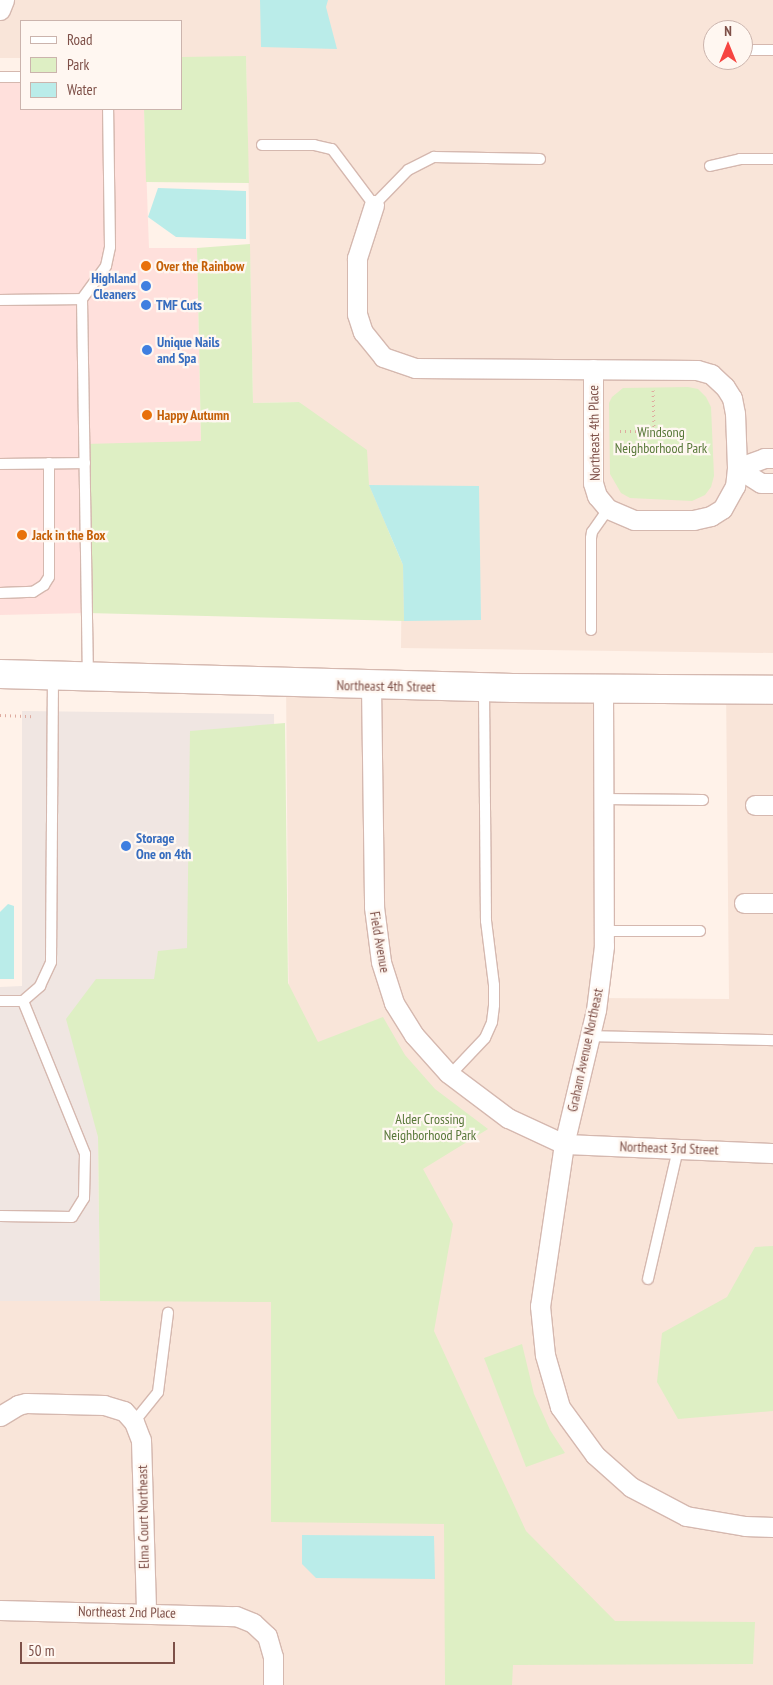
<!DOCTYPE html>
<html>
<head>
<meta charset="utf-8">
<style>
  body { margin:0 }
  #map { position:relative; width:773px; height:1685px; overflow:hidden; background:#fff2e9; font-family:"PT Sans Narrow",sans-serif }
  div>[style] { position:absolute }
  .residential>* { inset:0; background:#f9e5d9 }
  .commercial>* { inset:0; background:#ffe0dc }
  .industrial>* { inset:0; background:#f0e6e2 }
  .green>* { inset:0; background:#deefc4 }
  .water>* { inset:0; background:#baece9 }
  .path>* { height:3px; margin-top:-1.5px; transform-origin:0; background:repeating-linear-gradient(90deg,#deab9f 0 1px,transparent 0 5px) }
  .roads { filter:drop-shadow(1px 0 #d5b8af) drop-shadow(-1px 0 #d5b8af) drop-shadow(0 1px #d5b8af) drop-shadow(0 -1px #d5b8af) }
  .lane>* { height:10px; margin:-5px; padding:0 5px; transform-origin:5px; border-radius:5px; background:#fff }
  .street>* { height:19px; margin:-9.5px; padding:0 9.5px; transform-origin:9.5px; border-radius:9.5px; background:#fff }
  .secondary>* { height:28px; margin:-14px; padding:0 14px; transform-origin:14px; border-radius:14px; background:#fff }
  .dots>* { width:14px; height:14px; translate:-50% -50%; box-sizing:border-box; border:2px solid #fff7f1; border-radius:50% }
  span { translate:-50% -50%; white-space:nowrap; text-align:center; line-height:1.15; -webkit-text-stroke:4.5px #fff7f1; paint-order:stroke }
  .food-label { font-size:14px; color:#c56008; font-weight:700 }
  .left { translate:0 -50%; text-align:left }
  .shop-label { font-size:14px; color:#366cbe; font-weight:700 }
  .right { translate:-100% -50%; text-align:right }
  .park-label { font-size:14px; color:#587839 }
  .street-label { font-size:14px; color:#7e5048 }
  .legend { position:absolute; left:20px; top:20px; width:162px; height:90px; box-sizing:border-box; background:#fff7f1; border:1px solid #cbb4ad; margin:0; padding:6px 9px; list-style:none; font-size:15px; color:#7e5048 }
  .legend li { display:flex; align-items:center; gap:10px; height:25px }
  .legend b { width:25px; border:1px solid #cbb4ad }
  .north { position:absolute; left:703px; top:20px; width:50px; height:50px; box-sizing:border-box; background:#fff7f1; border:1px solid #cbb4ad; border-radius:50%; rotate:0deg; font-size:14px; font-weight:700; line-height:20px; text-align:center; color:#7e5048 }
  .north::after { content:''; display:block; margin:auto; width:18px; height:22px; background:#f64541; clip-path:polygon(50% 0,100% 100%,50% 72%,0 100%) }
  .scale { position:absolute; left:20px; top:1642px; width:155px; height:22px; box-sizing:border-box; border:2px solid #7e5048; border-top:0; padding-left:6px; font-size:15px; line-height:18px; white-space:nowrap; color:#7e5048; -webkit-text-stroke:4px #fff7f1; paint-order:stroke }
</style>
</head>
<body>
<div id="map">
  <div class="residential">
    <i style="clip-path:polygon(evenodd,0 0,773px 0,773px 653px,401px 648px,402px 553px,357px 478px,299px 402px,253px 403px,246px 57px,181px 57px,181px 21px,21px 21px,21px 58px,0 58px,0 0,713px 30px,743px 30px,743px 60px,713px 60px,713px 30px)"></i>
    <i style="clip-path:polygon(286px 680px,605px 685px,600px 998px,729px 999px,726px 686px,773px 687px,773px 1685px,0 1685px,0 1301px,271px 1301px,271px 1522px,293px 1522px)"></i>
  </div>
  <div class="commercial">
    <i style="clip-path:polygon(0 77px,21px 77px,21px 109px,144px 109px,149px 248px,197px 248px,201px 441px,87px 613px,0 615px)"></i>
  </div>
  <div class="industrial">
    <i style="clip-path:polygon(22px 711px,274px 714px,277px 979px,96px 980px,100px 1301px,0 1301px,0 987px,22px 986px)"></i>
  </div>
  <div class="green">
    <i style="clip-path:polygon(246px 56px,249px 183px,146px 182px,144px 109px,181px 109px,181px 57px)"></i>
    <i style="clip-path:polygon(250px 244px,253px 403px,299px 402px,367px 450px,369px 485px,403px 565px,404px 621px,87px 613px,84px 444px,201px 441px,197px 248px)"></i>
    <i style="clip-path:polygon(688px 387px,698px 389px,706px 397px,711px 407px,714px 476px,711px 487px,705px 495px,692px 501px,630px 498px,621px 493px,610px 474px,609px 403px,612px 397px,623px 388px)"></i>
    <i style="clip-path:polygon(285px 723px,288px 983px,318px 1042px,383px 1017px,405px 1055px,435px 1089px,488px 1129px,423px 1169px,453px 1224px,434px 1331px,526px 1531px,615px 1621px,755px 1622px,753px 1664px,513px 1665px,512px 1685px,445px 1685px,444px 1524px,271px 1522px,271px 1302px,100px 1301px,98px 1137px,66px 1019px,96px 979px,154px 979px,158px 951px,187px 948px,190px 731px)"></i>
    <i style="clip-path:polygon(773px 1246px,773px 1411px,678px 1419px,657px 1382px,662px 1333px,727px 1297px,755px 1247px)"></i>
    <i style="clip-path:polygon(522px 1344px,534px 1394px,550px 1430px,565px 1453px,526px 1467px,484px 1358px)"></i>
  </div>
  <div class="water">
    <i style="clip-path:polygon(260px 0,328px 0,326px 7px,337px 49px,261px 47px)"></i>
    <i style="clip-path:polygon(158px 188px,246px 191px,246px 239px,176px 237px,148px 217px)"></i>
    <i style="clip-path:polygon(369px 485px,479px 486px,481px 620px,404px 621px,403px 565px)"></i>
    <i style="clip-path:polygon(8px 904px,14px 906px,14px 979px,0 979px,0 912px)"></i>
    <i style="clip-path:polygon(302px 1535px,434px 1536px,435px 1579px,316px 1578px,302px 1564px)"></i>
  </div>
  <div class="path">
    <i style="left:620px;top:431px;width:34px"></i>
    <i style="left:654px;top:431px;width:43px;rotate:-91.3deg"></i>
    <i style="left:0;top:715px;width:33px;rotate:2deg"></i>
  </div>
  <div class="roads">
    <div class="lane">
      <i style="left:743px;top:50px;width:30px"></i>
      <i style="left:0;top:77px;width:21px"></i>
      <i style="left:262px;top:145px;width:52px"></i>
      <i style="left:314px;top:145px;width:18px;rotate:13deg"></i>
      <i style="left:332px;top:149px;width:70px;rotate:53.1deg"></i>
      <i style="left:374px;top:205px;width:49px;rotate:-45.8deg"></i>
      <i style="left:408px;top:170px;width:29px;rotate:-27deg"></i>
      <i style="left:434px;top:157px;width:106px;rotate:1.1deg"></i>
      <i style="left:710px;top:166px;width:31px;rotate:-13deg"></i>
      <i style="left:740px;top:159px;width:33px"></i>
      <i style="left:82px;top:299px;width:41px;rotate:-54deg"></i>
      <i style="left:106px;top:266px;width:19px;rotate:-78deg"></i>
      <i style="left:110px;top:247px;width:138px;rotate:-90.8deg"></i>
      <i style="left:0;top:300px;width:82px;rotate:-0.7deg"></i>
      <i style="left:82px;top:299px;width:377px;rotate:89.1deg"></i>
      <i style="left:0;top:464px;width:85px;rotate:-0.7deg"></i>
      <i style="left:0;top:593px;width:33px;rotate:-2deg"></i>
      <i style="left:33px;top:592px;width:13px;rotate:-32deg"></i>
      <i style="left:44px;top:585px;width:9px;rotate:-58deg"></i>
      <i style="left:49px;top:577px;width:114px;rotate:-90deg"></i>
      <i style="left:591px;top:630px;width:92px;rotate:-90deg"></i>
      <i style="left:591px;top:538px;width:6px;rotate:-81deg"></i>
      <i style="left:592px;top:532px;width:28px;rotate:-55deg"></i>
      <i style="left:603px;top:799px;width:100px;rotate:0.6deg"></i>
      <i style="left:604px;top:931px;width:96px"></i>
      <i style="left:0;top:1001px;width:23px"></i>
      <i style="left:23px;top:1001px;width:165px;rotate:67.9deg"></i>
      <i style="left:85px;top:1154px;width:44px;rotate:91.3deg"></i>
      <i style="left:84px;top:1198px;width:22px;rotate:122deg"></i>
      <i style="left:72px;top:1217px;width:72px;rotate:-179.2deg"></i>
      <i style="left:23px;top:1001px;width:23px;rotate:-41deg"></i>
      <i style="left:40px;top:986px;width:26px;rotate:-65deg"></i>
      <i style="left:51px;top:962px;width:286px;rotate:-89.6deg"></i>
      <i style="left:590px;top:1036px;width:183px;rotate:1.3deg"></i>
      <i style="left:450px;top:1075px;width:51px;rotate:-46.6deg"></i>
      <i style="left:485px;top:1038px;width:17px;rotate:-66deg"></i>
      <i style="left:492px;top:1022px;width:17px;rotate:-83deg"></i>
      <i style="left:494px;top:1005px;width:20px;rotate:-90deg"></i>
      <i style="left:494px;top:985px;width:64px;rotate:-97.1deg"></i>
      <i style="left:486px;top:921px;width:232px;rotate:-90.5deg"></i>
      <i style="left:648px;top:1279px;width:133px;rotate:-77deg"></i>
      <i style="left:134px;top:1422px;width:38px;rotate:-51deg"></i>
      <i style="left:158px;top:1392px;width:80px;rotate:-82.8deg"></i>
    </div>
    <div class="street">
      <i style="left:0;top:10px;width:11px;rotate:-68deg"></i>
      <i style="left:374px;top:205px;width:56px;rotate:107.8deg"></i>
      <i style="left:357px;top:258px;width:56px;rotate:90deg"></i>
      <i style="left:357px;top:314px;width:19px;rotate:72deg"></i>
      <i style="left:363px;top:332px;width:32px;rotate:51deg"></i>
      <i style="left:383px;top:357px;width:34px;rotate:19deg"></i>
      <i style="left:415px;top:368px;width:282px;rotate:0.4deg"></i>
      <i style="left:697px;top:370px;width:15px;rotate:16deg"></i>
      <i style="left:711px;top:374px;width:19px;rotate:43deg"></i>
      <i style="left:725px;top:387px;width:13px;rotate:58deg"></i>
      <i style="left:732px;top:398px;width:15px;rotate:79deg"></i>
      <i style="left:735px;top:413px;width:55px;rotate:87.9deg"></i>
      <i style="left:737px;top:468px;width:18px;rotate:96deg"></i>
      <i style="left:735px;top:486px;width:26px;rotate:119deg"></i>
      <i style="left:722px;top:509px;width:13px;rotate:148deg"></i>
      <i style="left:711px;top:516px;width:17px;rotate:167deg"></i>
      <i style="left:694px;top:520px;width:60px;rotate:180deg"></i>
      <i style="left:634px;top:520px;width:28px;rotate:-157deg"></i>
      <i style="left:608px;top:509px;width:17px;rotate:-130deg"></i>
      <i style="left:597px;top:496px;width:14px;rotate:-107deg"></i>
      <i style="left:593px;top:483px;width:114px;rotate:-90deg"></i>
      <i style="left:737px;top:468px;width:28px;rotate:32deg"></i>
      <i style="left:761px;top:483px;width:12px"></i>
      <i style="left:737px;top:468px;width:29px;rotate:-20deg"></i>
      <i style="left:764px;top:458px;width:9px"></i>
      <i style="left:371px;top:685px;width:222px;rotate:89.2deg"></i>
      <i style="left:374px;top:907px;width:55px;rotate:82.7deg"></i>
      <i style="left:381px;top:962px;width:43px;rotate:72.4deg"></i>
      <i style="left:394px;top:1003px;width:38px;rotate:58deg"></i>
      <i style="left:414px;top:1035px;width:51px;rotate:48.2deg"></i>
      <i style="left:448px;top:1073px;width:75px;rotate:36.9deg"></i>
      <i style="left:508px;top:1118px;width:62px;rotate:24.9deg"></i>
      <i style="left:564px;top:1144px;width:209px;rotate:2.5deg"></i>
      <i style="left:603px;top:688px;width:258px;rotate:89.8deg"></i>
      <i style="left:604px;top:946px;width:64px;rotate:97.1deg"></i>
      <i style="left:596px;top:1010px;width:138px;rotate:103.4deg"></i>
      <i style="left:564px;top:1144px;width:164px;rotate:98.4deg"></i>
      <i style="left:540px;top:1306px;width:49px;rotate:84.2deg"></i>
      <i style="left:545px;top:1355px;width:54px;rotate:73.9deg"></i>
      <i style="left:560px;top:1407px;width:59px;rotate:53.9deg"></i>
      <i style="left:595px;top:1455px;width:48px;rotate:41.6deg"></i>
      <i style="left:631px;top:1487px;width:62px;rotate:27.8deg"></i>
      <i style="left:686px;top:1516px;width:60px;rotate:9.6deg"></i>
      <i style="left:745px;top:1526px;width:28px;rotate:2deg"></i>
      <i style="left:755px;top:805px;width:18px"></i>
      <i style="left:744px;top:903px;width:29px"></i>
      <i style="left:0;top:1416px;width:21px;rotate:-31deg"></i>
      <i style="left:18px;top:1405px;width:8px;rotate:-14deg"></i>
      <i style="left:26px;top:1403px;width:78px;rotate:1.5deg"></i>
      <i style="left:104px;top:1405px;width:21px;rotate:17deg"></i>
      <i style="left:124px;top:1411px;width:15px;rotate:48deg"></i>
      <i style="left:134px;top:1422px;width:19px;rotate:69deg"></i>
      <i style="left:141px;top:1440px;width:173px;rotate:88.3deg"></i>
      <i style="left:0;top:1610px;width:236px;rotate:1.5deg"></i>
      <i style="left:236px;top:1616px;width:18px;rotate:22deg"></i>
      <i style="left:253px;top:1623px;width:19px;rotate:43deg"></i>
      <i style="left:267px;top:1636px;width:22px;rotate:74deg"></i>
      <i style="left:273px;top:1657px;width:28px;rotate:90deg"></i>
    </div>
    <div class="secondary">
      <i style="left:0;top:674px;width:513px;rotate:1.56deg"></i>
      <i style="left:513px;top:688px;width:260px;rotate:0.4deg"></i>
    </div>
  </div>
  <div class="dots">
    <i style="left:146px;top:266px;background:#e8710a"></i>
    <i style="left:146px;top:286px;background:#3f7fe0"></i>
    <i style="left:146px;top:305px;background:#3f7fe0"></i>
    <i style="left:147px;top:350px;background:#3f7fe0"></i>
    <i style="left:147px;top:415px;background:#e8710a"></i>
    <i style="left:22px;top:535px;background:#e8710a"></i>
    <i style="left:126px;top:846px;background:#3f7fe0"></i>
  </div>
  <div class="food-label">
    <span class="left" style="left:156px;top:266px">Over the Rainbow</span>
    <span class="left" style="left:157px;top:415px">Happy Autumn</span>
    <span class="left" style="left:32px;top:535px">Jack in the Box</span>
  </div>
  <div class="shop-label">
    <span class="right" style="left:136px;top:286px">Highland<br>Cleaners</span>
    <span class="left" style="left:156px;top:305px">TMF Cuts</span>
    <span class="left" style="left:157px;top:350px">Unique Nails<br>and Spa</span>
    <span class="left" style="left:136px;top:846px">Storage<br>One on 4th</span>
  </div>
  <div class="park-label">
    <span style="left:661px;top:440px">Windsong<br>Neighborhood Park</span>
    <span style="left:430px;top:1127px">Alder Crossing<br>Neighborhood Park</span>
  </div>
  <div class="street-label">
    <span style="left:594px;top:433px;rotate:-91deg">Northeast 4th Place</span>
    <span style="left:386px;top:686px;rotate:1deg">Northeast 4th Street</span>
    <span style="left:380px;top:942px;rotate:80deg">Field Avenue</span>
    <span style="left:585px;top:1050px;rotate:-78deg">Graham Avenue Northeast</span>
    <span style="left:669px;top:1148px;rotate:2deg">Northeast 3rd Street</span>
    <span style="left:143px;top:1517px;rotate:-91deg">Elma Court Northeast</span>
    <span style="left:127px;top:1612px;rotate:1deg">Northeast 2nd Place</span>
  </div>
  <ul class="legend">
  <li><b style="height:6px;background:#fff"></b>Road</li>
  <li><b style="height:14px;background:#deefc4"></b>Park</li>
  <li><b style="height:14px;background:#baece9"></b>Water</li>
  </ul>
  <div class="north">N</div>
  <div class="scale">50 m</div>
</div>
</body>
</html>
